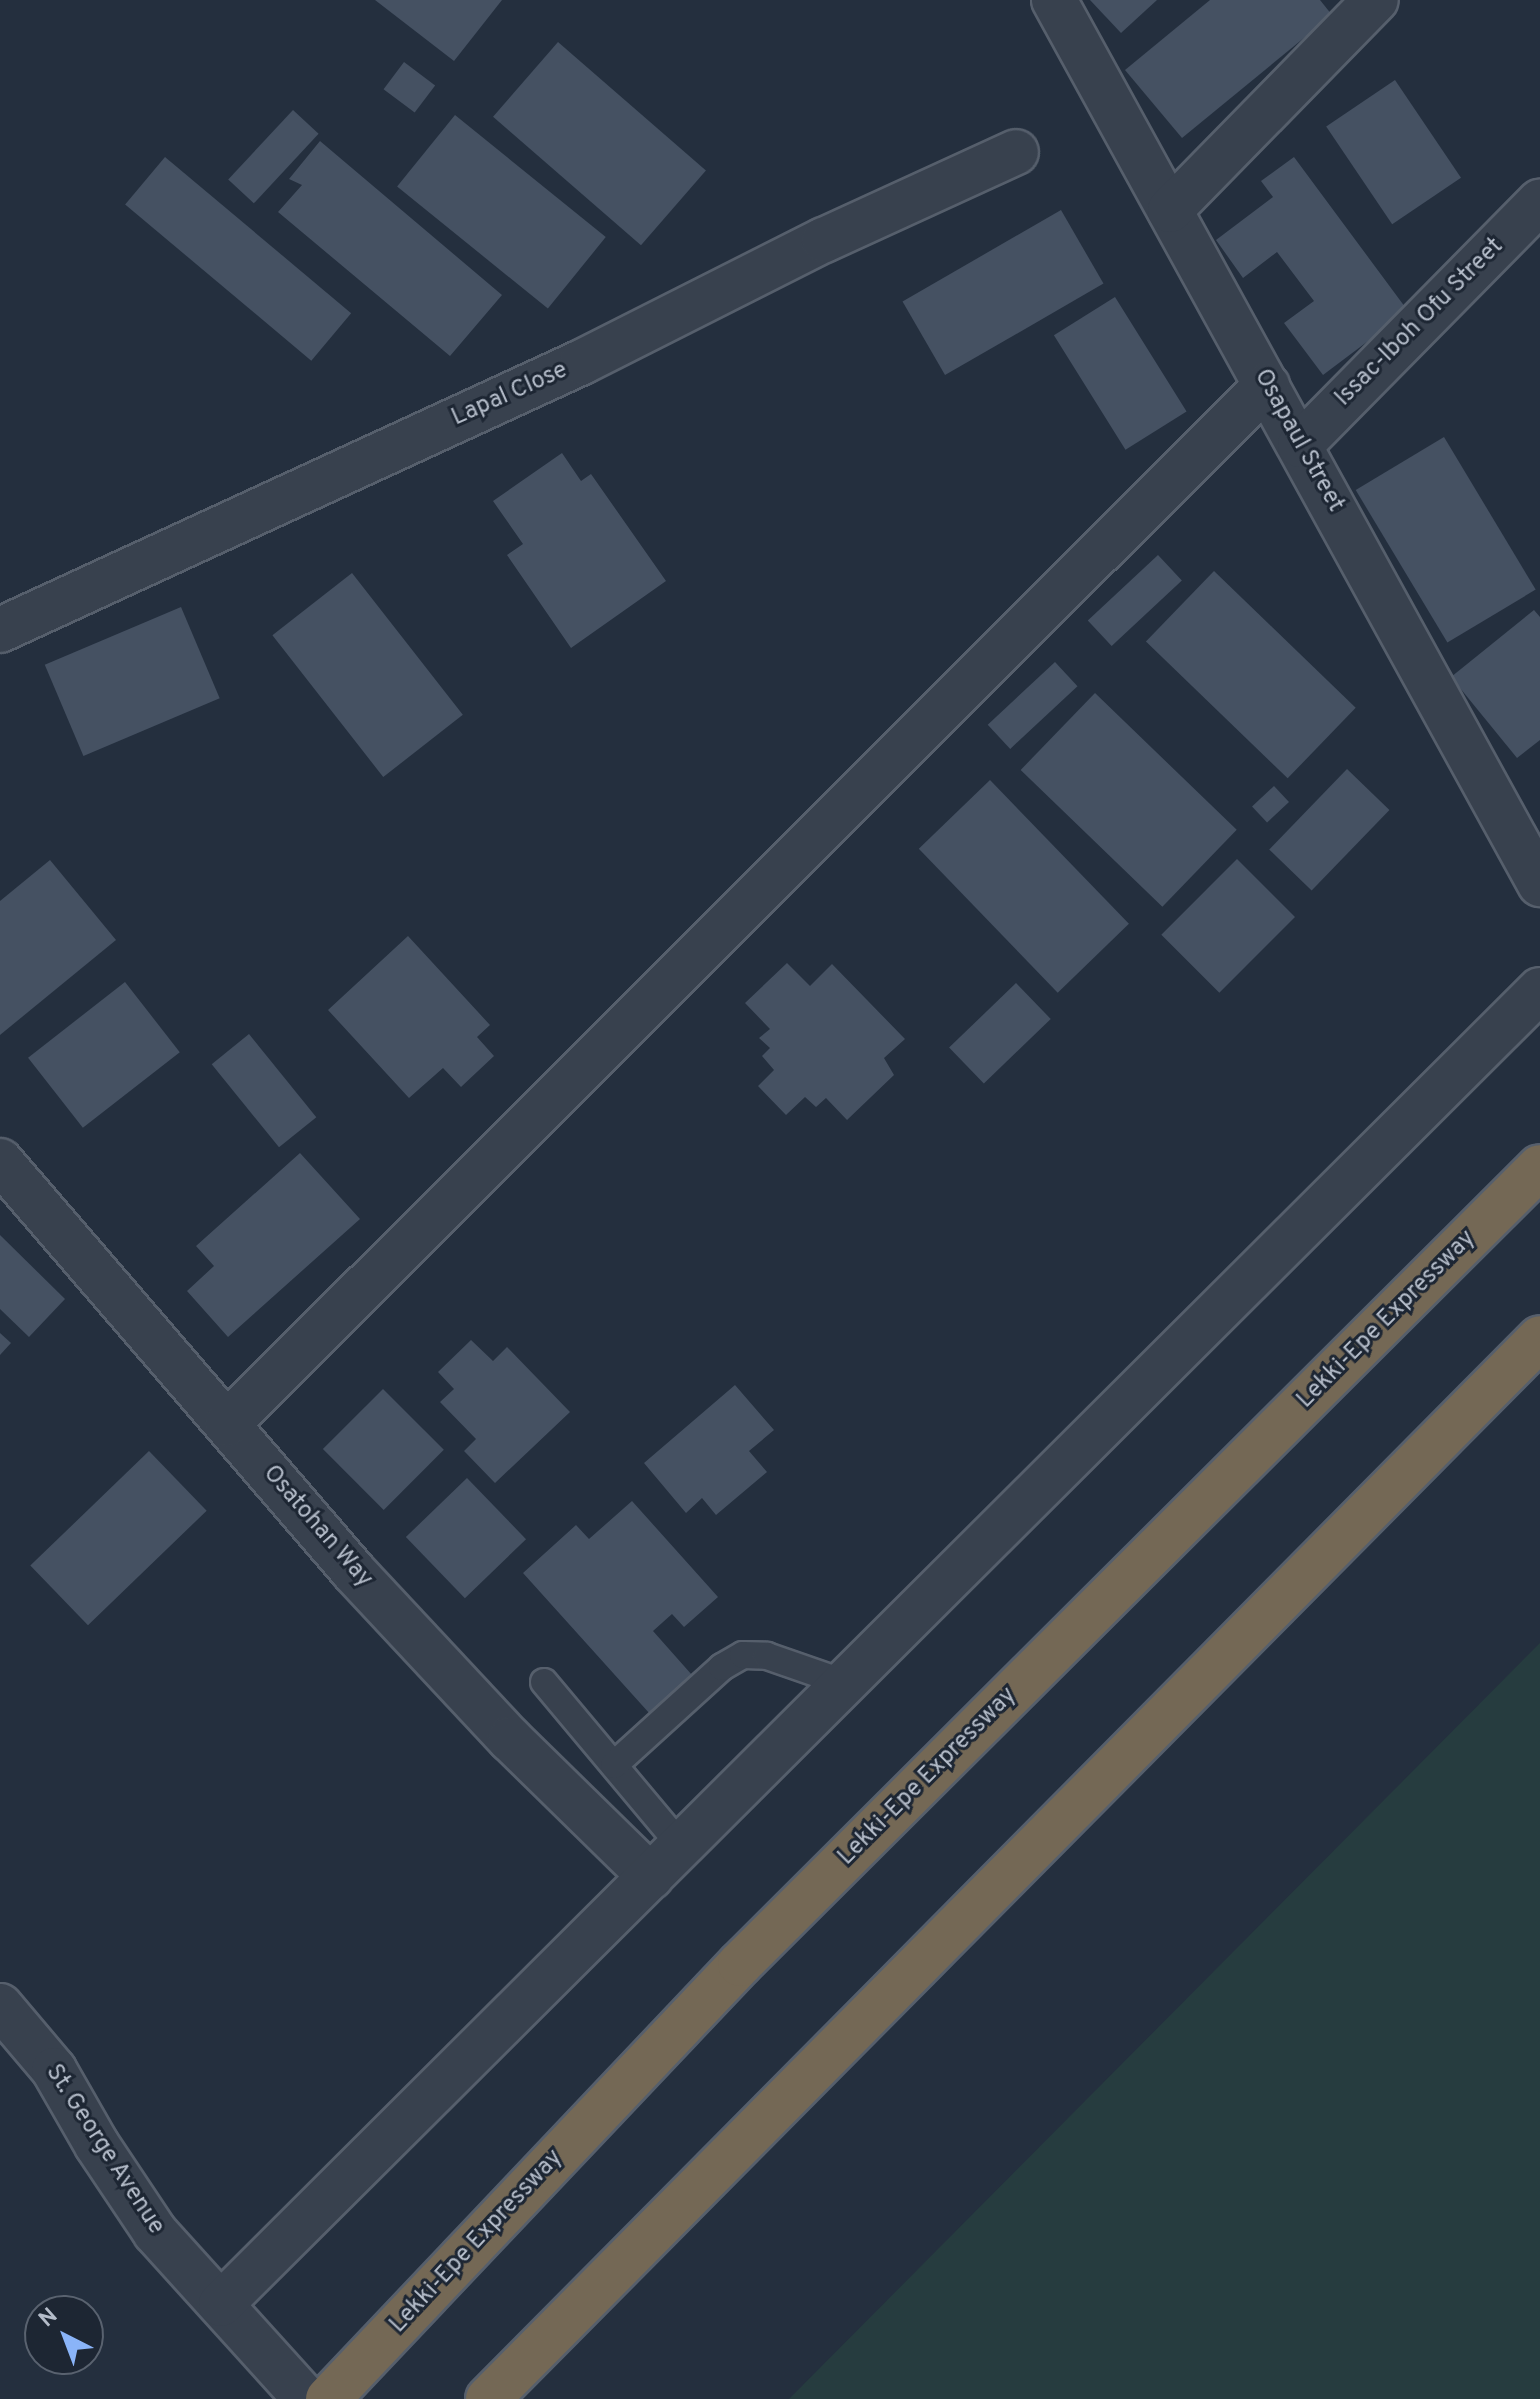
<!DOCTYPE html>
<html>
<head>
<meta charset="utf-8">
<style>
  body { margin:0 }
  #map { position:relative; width:1540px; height:2399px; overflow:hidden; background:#242f3e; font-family:Overpass,sans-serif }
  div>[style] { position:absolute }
  .green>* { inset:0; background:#263c3f }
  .building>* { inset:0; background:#455162; transform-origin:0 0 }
  .roads { filter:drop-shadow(2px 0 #565f6c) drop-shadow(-2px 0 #565f6c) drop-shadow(0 2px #565f6c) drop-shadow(0 -2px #565f6c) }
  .lane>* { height:26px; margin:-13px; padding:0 13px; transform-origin:13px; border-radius:13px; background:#38414e }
  .street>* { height:44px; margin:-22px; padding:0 22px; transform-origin:22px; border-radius:22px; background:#38414e }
  .highway>* { height:44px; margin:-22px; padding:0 22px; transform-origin:22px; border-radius:22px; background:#746855 }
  span { translate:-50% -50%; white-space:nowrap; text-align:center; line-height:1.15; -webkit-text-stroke:6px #1d2633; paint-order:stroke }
  .street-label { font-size:24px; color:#b4bcc9 }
  .north { position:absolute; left:24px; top:2295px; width:80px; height:80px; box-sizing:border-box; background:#1d2633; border:2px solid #59626f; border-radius:50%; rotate:318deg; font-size:22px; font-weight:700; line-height:32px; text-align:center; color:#b4bcc9 }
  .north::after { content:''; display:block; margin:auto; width:28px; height:36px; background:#8ab4f8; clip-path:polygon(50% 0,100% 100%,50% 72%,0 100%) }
</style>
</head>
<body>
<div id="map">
  <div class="green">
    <i style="clip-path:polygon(1540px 1643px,1540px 2399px,789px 2399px)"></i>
  </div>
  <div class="building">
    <i style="clip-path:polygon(375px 0,502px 0,454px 61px)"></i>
    <i style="clip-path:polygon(1090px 0,1157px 0,1121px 33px)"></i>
    <i style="clip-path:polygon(1210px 0,1320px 0,1332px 15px,1182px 138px,1125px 70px)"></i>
    <i style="left:558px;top:42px;width:196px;height:99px;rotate:41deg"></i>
    <i style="left:404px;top:62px;width:39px;height:34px;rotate:37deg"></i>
    <i style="left:1395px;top:80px;width:118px;height:83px;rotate:56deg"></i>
    <i style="left:293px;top:110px;width:35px;height:95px;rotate:43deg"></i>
    <i style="left:455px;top:115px;width:194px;height:92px;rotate:39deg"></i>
    <i style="clip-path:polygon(320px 141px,502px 295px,450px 356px,278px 212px,302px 185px,289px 179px)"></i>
    <i style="left:165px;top:157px;width:243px;height:62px;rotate:40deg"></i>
    <i style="clip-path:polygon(1294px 157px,1408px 311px,1323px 375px,1284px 323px,1314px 301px,1277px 252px,1243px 278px,1216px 240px,1273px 197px,1261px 181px)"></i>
    <i style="left:1061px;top:210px;width:85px;height:183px;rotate:60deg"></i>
    <i style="left:1115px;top:297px;width:135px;height:72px;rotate:58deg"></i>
    <i style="left:1444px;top:437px;width:178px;height:103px;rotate:59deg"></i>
    <i style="clip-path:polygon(562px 453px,581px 481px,591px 474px,666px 581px,571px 648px,507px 555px,523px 544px,493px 501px)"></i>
    <i style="left:1158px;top:555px;width:35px;height:96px;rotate:47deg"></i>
    <i style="left:1214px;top:571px;width:197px;height:98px;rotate:44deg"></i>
    <i style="left:352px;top:573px;width:180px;height:101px;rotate:52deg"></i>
    <i style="left:181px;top:607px;width:99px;height:148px;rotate:67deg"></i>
    <i style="clip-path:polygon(1534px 610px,1540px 617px,1540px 740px,1517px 758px,1451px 677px)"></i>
    <i style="left:1055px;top:662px;width:33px;height:92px;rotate:47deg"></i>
    <i style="left:1095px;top:693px;width:197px;height:107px;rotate:44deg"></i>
    <i style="left:1347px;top:769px;width:59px;height:112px;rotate:44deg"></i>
    <i style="left:990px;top:780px;width:200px;height:99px;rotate:46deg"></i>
    <i style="left:1274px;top:786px;width:22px;height:30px;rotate:47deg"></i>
    <i style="left:1237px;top:859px;width:82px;height:107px;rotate:45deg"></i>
    <i style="clip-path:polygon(50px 860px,116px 940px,0 1035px,0 901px)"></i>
    <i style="clip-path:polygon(408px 936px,490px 1025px,477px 1037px,494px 1056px,461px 1087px,443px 1068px,409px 1098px,328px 1010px)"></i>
    <i style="clip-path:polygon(787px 963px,810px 986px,832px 964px,905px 1039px,884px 1058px,894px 1075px,847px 1120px,826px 1098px,816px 1107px,805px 1097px,786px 1115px,758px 1086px,774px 1070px,762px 1056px,770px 1048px,759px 1038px,770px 1029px,745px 1003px)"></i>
    <i style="left:125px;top:982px;width:89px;height:123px;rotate:52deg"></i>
    <i style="left:1016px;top:983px;width:50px;height:93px;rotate:46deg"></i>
    <i style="left:249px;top:1034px;width:107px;height:48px;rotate:51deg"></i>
    <i style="clip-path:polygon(300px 1153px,360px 1219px,228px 1337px,187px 1291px,214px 1266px,196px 1246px)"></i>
    <i style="clip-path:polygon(0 1235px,65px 1299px,29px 1337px,0 1309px)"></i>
    <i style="clip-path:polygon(0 1333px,11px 1343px,0 1355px)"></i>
    <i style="clip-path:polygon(471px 1340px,493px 1361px,507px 1347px,570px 1412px,495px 1483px,464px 1451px,476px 1439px,440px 1402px,454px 1389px,438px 1372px)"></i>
    <i style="clip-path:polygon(735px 1385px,774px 1430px,749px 1451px,767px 1472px,716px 1515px,702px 1498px,686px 1513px,644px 1463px)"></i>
    <i style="left:383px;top:1389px;width:86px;height:85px;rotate:45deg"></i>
    <i style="left:149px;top:1451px;width:83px;height:165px;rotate:46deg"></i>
    <i style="left:467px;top:1478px;width:85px;height:85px;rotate:46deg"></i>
    <i style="clip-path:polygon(632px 1501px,718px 1597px,684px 1627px,672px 1614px,653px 1631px,692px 1675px,650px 1714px,523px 1573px,576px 1525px,589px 1539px)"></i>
  </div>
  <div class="roads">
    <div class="lane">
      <i style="left:544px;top:1682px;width:214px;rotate:50.1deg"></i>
      <i style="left:614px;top:1765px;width:146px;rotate:-42.2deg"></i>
      <i style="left:722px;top:1667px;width:24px;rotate:-30deg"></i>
      <i style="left:743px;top:1655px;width:24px;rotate:2deg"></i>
      <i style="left:767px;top:1656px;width:83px;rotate:19.1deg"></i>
    </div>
    <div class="street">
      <i style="left:1054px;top:0;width:1009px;rotate:61.2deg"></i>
      <i style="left:1170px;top:210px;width:294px;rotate:-45.6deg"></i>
      <i style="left:1300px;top:445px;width:342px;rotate:-45.4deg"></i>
      <i style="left:0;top:630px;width:641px;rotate:-24.73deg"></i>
      <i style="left:582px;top:362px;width:271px;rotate:-26.8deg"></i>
      <i style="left:824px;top:240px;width:211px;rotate:-24.6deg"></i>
      <i style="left:0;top:1161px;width:542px;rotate:49.26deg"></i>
      <i style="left:354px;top:1572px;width:229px;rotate:47deg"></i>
      <i style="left:510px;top:1739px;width:197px;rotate:44.4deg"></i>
      <i style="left:227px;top:1424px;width:1470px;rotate:-44.97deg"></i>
      <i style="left:0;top:2006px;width:84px;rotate:49.8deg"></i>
      <i style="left:54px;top:2070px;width:86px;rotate:60.2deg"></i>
      <i style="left:97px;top:2145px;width:105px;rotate:56.3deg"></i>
      <i style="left:155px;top:2232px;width:225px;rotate:47.9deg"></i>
      <i style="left:221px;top:2304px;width:1862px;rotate:-44.89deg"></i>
    </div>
    <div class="highway">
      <i style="left:328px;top:2399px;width:599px;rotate:-46.56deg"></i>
      <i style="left:740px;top:1964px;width:1129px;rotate:-44.89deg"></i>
      <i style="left:488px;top:2399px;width:1494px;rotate:-45.24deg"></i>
    </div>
  </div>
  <div class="street-label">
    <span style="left:1420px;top:323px;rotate:-45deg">Issac-Iboh Ofu Street</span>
    <span style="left:510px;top:395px;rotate:-24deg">Lapal Close</span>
    <span style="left:1298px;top:441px;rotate:61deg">Osapaul Street</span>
    <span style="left:1387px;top:1320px;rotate:-45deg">Lekki-Epe Expressway</span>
    <span style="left:317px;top:1527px;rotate:49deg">Osatohan Way</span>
    <span style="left:928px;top:1777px;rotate:-45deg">Lekki-Epe Expressway</span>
    <span style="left:104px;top:2150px;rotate:57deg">St. George Avenue</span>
    <span style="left:477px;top:2242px;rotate:-47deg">Lekki-Epe Expressway</span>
  </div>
  <div class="north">N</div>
</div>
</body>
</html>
